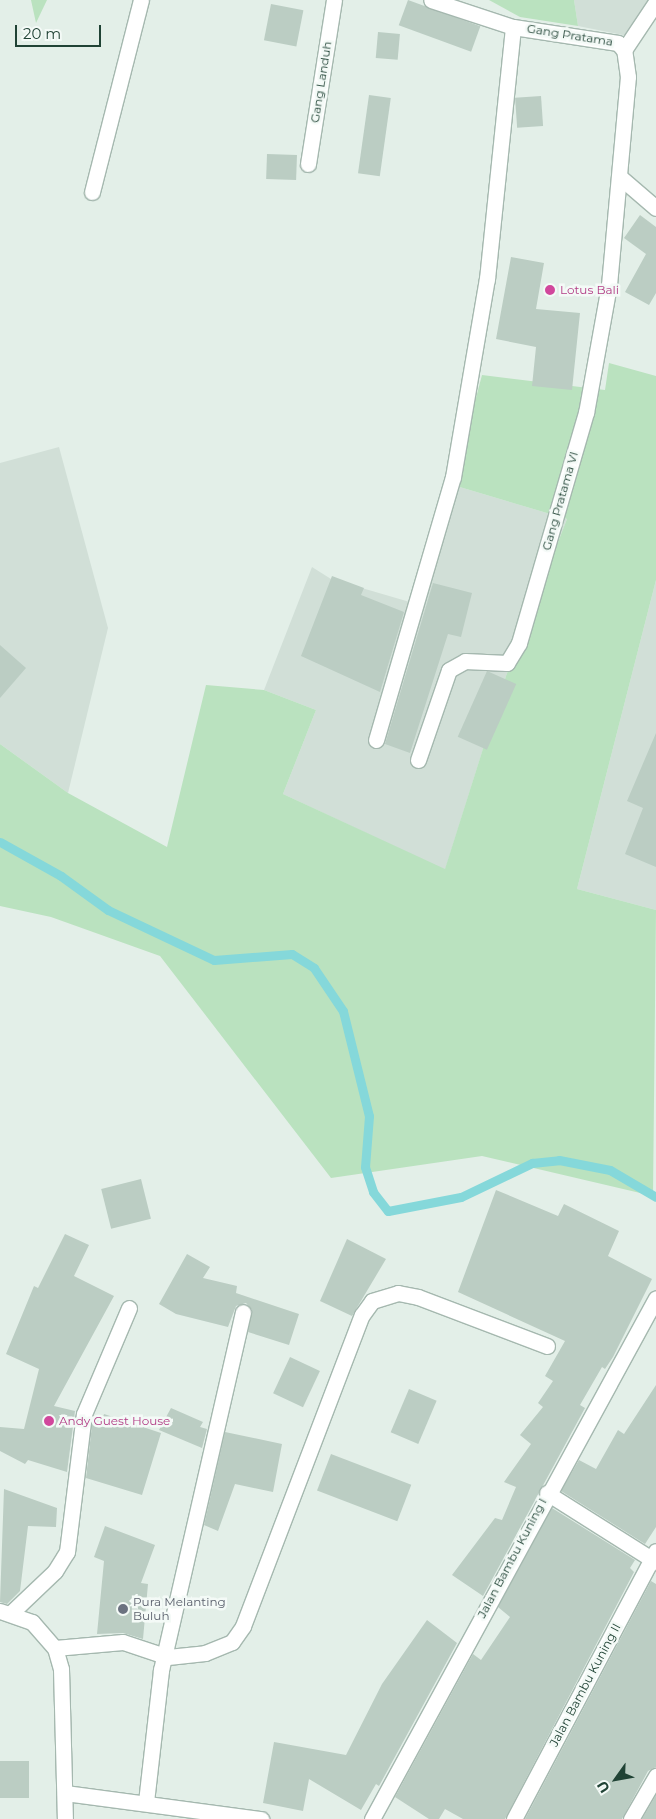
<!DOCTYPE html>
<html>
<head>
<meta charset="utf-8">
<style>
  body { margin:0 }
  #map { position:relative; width:656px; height:1819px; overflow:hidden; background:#e3efe8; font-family:Montserrat,sans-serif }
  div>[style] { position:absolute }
  .built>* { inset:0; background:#d1dfd7 }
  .green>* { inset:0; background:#bae2bf }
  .stream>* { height:9px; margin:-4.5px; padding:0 4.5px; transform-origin:4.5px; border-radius:4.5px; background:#85d8da }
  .building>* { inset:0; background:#bbcdc3; transform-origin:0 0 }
  .roads { filter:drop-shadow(1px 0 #a5b8af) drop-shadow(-1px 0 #a5b8af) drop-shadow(0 1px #a5b8af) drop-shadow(0 -1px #a5b8af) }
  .minor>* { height:15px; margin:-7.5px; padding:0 7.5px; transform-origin:7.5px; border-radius:7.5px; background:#fff }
  .dots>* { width:14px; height:14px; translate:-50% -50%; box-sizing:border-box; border:2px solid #f4faf7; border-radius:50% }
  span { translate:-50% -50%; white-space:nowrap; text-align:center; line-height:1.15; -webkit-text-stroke:5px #f4faf7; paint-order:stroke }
  .street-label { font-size:12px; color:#204335 }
  .hotel-label { font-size:12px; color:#b23c85 }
  .left { translate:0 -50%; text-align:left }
  .worship-label { font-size:12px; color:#5b616d }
  .north { position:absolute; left:591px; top:1754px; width:50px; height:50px; -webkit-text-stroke:4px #f4faf7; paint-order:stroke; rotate:238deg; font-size:14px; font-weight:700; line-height:20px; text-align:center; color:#204335 }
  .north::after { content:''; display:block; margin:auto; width:18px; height:22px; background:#204335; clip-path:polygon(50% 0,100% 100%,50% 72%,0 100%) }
  .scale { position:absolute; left:15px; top:25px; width:86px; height:22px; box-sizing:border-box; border:2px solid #204335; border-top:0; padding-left:6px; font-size:15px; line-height:18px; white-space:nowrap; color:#204335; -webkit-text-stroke:4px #f4faf7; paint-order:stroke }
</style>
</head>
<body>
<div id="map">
  <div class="built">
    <i style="clip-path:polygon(574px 0,656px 0,638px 38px,578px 26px)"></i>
    <i style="clip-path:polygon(59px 447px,108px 628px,68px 793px,0 744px,0 463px)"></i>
    <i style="clip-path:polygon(453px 485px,567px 519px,506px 676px,445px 870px,283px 794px,316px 710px,264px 690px,312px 567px,331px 579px,420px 605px)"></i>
    <i style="clip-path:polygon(656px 580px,656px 910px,577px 889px)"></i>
  </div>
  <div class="green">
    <i style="clip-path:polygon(31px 0,47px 0,36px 23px)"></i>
    <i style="clip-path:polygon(489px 0,574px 0,578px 26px,520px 17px)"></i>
    <i style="clip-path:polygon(609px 363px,656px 376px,656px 580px,577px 889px,656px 910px,653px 1196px,482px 1156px,331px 1178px,160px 956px,51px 917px,0 906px,0 744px,68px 793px,167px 847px,206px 685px,264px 690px,316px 710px,283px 794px,445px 869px,506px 676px,567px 519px,453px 485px,482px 375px,605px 390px)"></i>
  </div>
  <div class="stream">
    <i style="left:0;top:842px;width:70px;rotate:29.1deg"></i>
    <i style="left:61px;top:876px;width:58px;rotate:35.9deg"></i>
    <i style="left:108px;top:910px;width:117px;rotate:25.3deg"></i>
    <i style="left:214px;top:960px;width:78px;rotate:-4.4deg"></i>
    <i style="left:292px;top:954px;width:26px;rotate:32deg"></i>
    <i style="left:314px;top:968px;width:52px;rotate:56deg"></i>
    <i style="left:343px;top:1011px;width:108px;rotate:76.1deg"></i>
    <i style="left:369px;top:1116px;width:51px;rotate:94.5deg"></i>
    <i style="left:365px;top:1167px;width:26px;rotate:72deg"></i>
    <i style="left:373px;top:1192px;width:24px;rotate:52deg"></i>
    <i style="left:388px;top:1211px;width:74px;rotate:-10.9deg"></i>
    <i style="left:461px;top:1197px;width:79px;rotate:-25.6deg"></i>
    <i style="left:532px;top:1163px;width:27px;rotate:-6deg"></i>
    <i style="left:559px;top:1160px;width:52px;rotate:11.1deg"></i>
    <i style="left:610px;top:1170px;width:53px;rotate:30.4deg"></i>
  </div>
  <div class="building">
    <i style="left:408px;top:0;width:77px;height:27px;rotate:20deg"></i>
    <i style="left:271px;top:4px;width:33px;height:37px;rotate:11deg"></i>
    <i style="left:378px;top:32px;width:22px;height:26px;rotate:5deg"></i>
    <i style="left:369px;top:95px;width:22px;height:79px;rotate:8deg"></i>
    <i style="left:541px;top:96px;width:30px;height:26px;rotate:86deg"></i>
    <i style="left:267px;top:154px;width:30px;height:25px;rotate:2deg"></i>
    <i style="clip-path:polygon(640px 215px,656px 227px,656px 293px,649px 305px,625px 292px,646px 254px,624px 238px)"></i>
    <i style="clip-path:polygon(511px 257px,544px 263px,536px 309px,580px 313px,572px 390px,532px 386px,536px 347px,496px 339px)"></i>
    <i style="clip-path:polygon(332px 576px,364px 588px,361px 595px,404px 612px,380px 692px,301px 656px)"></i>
    <i style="clip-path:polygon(433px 583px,472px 593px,461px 637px,448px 634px,410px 753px,385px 744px)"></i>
    <i style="clip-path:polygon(0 645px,26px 668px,0 698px)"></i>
    <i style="left:487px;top:671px;width:32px;height:72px;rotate:24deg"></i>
    <i style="clip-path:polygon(656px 733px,656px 867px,625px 854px,643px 808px,627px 801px)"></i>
    <i style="left:141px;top:1179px;width:41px;height:41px;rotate:76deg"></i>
    <i style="clip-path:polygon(496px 1190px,558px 1216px,564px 1204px,619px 1231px,608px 1256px,652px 1279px,613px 1357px,605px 1369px,602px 1367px,580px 1405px,585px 1408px,483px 1596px,452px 1575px,495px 1518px,502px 1520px,516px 1487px,504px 1482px,531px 1444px,520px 1435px,543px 1407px,538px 1403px,553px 1381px,545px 1376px,565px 1341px,458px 1292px)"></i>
    <i style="clip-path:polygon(65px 1234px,89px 1245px,74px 1276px,114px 1296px,54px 1406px,75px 1411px,67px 1472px,28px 1460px,25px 1464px,0 1451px,0 1427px,24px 1429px,39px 1369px,6px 1354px,34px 1286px,38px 1288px)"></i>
    <i style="clip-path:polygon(347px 1239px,386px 1259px,352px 1316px,320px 1301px)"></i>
    <i style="clip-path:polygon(187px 1254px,210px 1267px,203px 1278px,237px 1286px,236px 1293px,299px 1314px,289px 1345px,248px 1332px,252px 1310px,246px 1303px,236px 1306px,228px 1327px,176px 1314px,159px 1304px)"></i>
    <i style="left:290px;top:1357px;width:33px;height:40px;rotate:25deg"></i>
    <i style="clip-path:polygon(656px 1385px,656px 1527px,645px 1544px,561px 1491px,579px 1460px,596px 1469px,618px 1430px,624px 1434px)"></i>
    <i style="left:409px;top:1389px;width:30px;height:47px;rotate:23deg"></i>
    <i style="clip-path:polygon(171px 1408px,203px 1422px,200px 1427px,207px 1429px,202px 1448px,159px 1430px)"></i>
    <i style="clip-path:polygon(104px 1414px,161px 1433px,142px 1495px,86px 1478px,93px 1416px,103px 1418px)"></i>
    <i style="clip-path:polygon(225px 1432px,282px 1444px,273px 1492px,235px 1484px,218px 1531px,204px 1525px)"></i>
    <i style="left:331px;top:1454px;width:86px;height:39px;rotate:21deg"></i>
    <i style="clip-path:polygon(4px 1489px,57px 1508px,56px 1527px,28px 1526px,20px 1591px,7px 1604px,0 1602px)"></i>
    <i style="clip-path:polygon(552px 1508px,635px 1560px,630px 1568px,634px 1572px,505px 1819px,463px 1819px,445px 1809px,439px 1819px,429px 1819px,395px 1797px,473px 1654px,481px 1660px,510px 1617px,498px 1607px)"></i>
    <i style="clip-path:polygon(105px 1526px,155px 1545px,141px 1583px,148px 1584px,143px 1639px,123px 1633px,97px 1634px,104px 1561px,94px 1557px)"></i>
    <i style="clip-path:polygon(651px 1581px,656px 1584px,656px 1767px,648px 1771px,622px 1819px,525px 1819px)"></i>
    <i style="clip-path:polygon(427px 1620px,457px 1643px,379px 1786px,376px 1784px,361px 1810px,309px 1779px,303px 1811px,263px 1803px,274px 1742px,346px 1755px,382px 1684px)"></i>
    <i style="left:0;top:1761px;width:29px;height:37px"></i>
    <i style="clip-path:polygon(656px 1795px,656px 1819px,642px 1819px)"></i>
  </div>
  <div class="roads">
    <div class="minor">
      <i style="left:624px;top:50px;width:58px;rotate:-56.3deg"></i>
      <i style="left:308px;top:164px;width:166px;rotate:-81deg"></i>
      <i style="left:621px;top:178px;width:46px;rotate:40.6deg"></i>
      <i style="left:92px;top:192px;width:198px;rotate:-75.7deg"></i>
      <i style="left:376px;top:740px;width:274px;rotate:-73.7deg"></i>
      <i style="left:453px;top:477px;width:201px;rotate:-80.3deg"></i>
      <i style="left:487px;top:279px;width:253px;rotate:-84.1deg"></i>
      <i style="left:418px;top:760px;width:95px;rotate:-71deg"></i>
      <i style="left:449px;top:670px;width:18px;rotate:-29deg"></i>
      <i style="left:465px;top:661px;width:42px;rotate:2.7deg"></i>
      <i style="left:507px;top:663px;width:23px;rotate:-59deg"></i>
      <i style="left:519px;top:643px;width:240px;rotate:-73.8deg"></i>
      <i style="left:586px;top:413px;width:130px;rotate:-79.8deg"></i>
      <i style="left:609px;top:285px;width:209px;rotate:-84.8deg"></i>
      <i style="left:628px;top:77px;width:27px;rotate:-98deg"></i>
      <i style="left:624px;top:50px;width:9px;rotate:-131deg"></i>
      <i style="left:618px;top:43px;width:106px;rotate:-171.3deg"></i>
      <i style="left:513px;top:27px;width:86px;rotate:-161.8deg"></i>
      <i style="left:547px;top:1493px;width:129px;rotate:32.3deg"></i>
      <i style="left:0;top:1611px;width:34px;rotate:19deg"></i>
      <i style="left:32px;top:1622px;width:35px;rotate:49deg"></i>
      <i style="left:55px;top:1648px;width:22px;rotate:74deg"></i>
      <i style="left:61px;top:1669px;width:150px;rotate:88.5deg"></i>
      <i style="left:12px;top:1612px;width:59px;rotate:-43.6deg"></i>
      <i style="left:55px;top:1571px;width:22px;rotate:-58deg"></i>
      <i style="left:67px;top:1552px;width:139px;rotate:-83deg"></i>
      <i style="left:84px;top:1414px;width:115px;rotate:-67deg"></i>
      <i style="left:55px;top:1648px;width:68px;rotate:-5deg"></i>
      <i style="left:123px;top:1642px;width:47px;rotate:18.4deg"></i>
      <i style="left:168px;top:1657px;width:37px;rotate:-6deg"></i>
      <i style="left:205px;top:1653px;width:29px;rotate:-22deg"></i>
      <i style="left:232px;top:1642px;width:19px;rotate:-55deg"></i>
      <i style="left:243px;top:1626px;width:333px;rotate:-69.1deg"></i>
      <i style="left:362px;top:1315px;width:17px;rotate:-54deg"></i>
      <i style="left:372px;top:1301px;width:27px;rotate:-17deg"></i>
      <i style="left:398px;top:1293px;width:20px;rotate:11deg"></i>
      <i style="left:418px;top:1297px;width:138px;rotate:20.8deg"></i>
      <i style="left:65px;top:1793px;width:198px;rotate:7.6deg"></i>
      <i style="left:146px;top:1802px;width:133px;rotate:-83.5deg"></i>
      <i style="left:161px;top:1670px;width:367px;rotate:-77.1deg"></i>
      <i style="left:372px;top:1819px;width:593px;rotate:-61.4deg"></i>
      <i style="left:514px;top:1819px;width:303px;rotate:-62.1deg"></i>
      <i style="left:631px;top:1819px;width:50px;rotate:-59.8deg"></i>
    </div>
  </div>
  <div class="dots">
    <i style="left:550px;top:290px;background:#d1479c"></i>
    <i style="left:49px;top:1421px;background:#d1479c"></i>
    <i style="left:123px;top:1609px;background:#6b7280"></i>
  </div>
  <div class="street-label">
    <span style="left:570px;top:35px;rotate:9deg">Gang Pratama</span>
    <span style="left:321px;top:82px;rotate:-81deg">Gang Landuh</span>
    <span style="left:560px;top:501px;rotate:-74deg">Gang Pratama VI</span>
    <span style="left:512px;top:1558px;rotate:-62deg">Jalan Bambu Kuning I</span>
    <span style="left:585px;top:1685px;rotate:-62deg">Jalan Bambu Kuning II</span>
  </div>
  <div class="hotel-label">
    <span class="left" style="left:560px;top:290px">Lotus Bali</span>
    <span class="left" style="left:59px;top:1421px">Andy Guest House</span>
  </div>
  <div class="worship-label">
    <span class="left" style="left:133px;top:1609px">Pura Melanting<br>Buluh</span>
  </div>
  <div class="north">U</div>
  <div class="scale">20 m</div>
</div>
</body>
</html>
